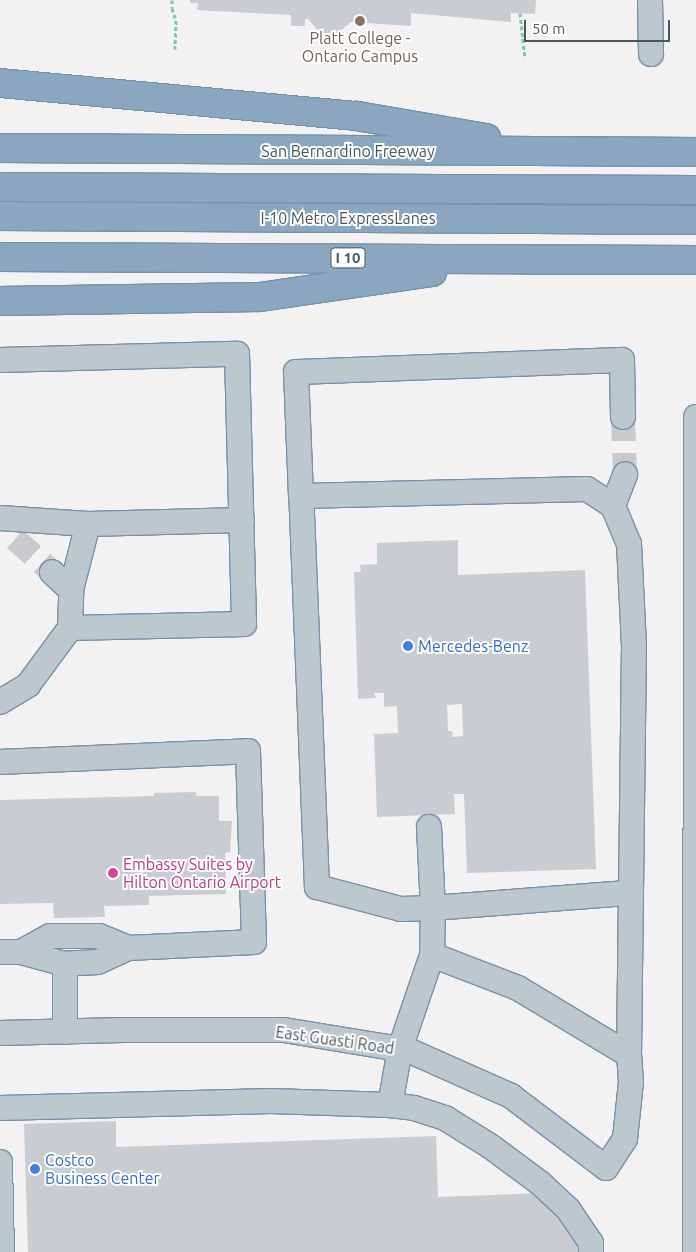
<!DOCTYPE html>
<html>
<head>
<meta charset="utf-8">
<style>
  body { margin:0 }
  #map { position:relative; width:696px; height:1252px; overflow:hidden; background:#f4f1f2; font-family:Ubuntu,sans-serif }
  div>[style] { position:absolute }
  .building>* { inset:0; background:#c9ccd1 }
  .minor-tunnel>* { height:24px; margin-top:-12px; transform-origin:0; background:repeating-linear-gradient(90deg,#c9cacd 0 24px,transparent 0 36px) }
  .path>* { height:3px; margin-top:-1.5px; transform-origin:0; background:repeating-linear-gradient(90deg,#7acd9f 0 4px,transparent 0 6.5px) }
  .roads { filter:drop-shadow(1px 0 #7592ab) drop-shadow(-1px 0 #7592ab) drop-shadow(0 1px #7592ab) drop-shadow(0 -1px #7592ab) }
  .minor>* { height:24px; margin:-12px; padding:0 12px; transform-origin:12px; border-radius:12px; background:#bdc7ce }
  .highway>* { height:28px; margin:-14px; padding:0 14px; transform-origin:14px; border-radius:14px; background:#8aa7bf }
  .dots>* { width:14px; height:14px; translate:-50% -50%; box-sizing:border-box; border:2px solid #fff; border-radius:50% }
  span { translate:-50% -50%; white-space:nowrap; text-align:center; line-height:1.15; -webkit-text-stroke:4px #fff; paint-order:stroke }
  .shield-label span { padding:1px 4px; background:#fff; border:1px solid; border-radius:4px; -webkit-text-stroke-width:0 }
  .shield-label { font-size:15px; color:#49565f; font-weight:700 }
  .education-label { font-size:16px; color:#785e54 }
  .street-label { font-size:16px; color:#49565f }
  .shop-label { font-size:16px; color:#366cbe }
  .left { translate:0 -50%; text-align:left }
  .hotel-label { font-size:16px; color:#b23c85 }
  .scale { position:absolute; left:524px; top:20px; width:146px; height:22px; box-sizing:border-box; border:2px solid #49565f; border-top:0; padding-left:6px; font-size:15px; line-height:18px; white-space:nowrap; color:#49565f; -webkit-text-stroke:4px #fff; paint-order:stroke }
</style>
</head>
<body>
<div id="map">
  <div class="building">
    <i style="clip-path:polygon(190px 0,536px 0,535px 14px,511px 13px,511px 22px,411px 13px,411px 26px,351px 22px,328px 42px,308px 19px,305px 19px,305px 26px,291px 26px,291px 15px,197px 10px,198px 3px,190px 3px)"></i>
    <i style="clip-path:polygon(evenodd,458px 540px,458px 575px,585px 570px,596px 869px,467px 873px,464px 794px,454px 794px,455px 814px,377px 817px,374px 734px,398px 733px,397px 706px,384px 707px,384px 693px,374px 693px,376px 698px,358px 699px,354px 572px,361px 572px,360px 565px,377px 564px,377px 543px,458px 540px,462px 704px,463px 736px,453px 737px,452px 731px,448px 731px,447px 705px,462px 704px)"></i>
    <i style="clip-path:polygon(196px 792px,196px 796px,219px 796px,219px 821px,232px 821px,230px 852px,225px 853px,226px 894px,149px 896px,149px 905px,104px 906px,105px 917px,54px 918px,53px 903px,0 904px,0 800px,154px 796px,154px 793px)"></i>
    <i style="clip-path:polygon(116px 1121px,116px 1147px,436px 1136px,438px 1197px,541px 1193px,580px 1237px,581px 1252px,28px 1252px,24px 1124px)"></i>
  </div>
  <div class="minor-tunnel">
    <i style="left:623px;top:417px;width:57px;rotate:88deg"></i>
    <i style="left:15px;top:539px;width:50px;rotate:41.7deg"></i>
  </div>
  <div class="path">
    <i style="left:172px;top:0;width:8px;rotate:90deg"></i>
    <i style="left:172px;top:8px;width:13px;rotate:72deg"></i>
    <i style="left:176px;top:20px;width:29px;rotate:92deg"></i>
    <i style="left:520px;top:13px;width:46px;rotate:83.8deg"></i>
  </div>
  <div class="roads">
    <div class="minor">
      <i style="left:650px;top:0;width:54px;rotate:88.9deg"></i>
      <i style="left:0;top:360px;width:237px;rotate:-1.5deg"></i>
      <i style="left:237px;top:354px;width:270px;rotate:88.5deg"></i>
      <i style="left:244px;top:624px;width:174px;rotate:178.7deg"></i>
      <i style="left:301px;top:496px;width:124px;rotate:-92.3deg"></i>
      <i style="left:296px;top:372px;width:326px;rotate:-2.1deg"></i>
      <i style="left:622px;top:360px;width:57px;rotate:89deg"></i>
      <i style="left:613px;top:506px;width:34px;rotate:-69deg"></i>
      <i style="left:0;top:518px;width:88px;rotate:3.9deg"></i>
      <i style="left:88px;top:524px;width:154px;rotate:-1.5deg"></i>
      <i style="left:71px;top:590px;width:68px;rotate:-75.6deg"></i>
      <i style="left:0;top:702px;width:33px;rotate:-31deg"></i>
      <i style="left:28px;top:685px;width:71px;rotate:-53.6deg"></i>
      <i style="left:70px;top:628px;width:38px;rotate:-88deg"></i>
      <i style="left:71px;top:590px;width:26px;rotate:-137deg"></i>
      <i style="left:0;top:762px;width:248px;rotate:-2.5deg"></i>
      <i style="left:248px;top:751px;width:191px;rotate:88.2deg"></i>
      <i style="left:254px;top:942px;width:126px;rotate:177.3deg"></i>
      <i style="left:128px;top:948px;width:33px;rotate:155deg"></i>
      <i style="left:98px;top:962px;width:33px;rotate:177deg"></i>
      <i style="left:65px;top:964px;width:46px;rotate:-164.7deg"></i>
      <i style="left:21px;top:952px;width:21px;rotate:180deg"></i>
      <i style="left:429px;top:827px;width:81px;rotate:87.2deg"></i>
      <i style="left:433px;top:908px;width:198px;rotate:-4.4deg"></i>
      <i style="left:21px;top:952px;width:33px;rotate:-29deg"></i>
      <i style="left:50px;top:936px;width:49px"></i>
      <i style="left:99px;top:936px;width:31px;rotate:22deg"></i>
      <i style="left:432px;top:955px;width:47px;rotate:-88.8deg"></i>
      <i style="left:433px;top:908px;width:32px;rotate:178deg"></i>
      <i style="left:401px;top:909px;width:87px;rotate:-165.3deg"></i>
      <i style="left:317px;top:887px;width:391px;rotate:-92.3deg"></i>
      <i style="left:301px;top:496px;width:286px;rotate:-1.4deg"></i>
      <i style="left:587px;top:489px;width:31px;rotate:33deg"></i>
      <i style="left:613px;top:506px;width:41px;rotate:67.2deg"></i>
      <i style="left:629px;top:544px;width:101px;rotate:87.2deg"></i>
      <i style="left:634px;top:645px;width:410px;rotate:90.7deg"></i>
      <i style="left:65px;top:1032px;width:68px;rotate:-90deg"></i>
      <i style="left:0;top:1033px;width:123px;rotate:-1.4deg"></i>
      <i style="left:123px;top:1030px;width:161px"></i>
      <i style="left:284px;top:1030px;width:118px;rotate:9.3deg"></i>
      <i style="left:400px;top:1049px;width:10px;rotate:11deg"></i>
      <i style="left:410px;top:1051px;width:111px;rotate:24deg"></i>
      <i style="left:511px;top:1096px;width:119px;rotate:37.2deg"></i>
      <i style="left:606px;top:1168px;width:35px;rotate:-57deg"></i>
      <i style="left:625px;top:1139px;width:57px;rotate:-84deg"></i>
      <i style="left:631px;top:1082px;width:27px;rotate:-94deg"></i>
      <i style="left:629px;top:1055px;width:130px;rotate:-148.9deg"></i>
      <i style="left:518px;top:988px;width:92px;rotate:-159deg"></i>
      <i style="left:432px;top:955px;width:99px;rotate:108.8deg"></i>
      <i style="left:400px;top:1049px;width:57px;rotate:100.1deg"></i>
      <i style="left:390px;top:1105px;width:119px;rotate:-178.1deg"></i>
      <i style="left:271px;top:1101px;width:271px;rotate:178.5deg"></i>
      <i style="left:390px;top:1105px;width:24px;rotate:7deg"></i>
      <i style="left:414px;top:1108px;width:33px;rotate:18deg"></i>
      <i style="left:445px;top:1118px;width:53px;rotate:31.9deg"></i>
      <i style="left:490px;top:1146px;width:62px;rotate:36.5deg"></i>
      <i style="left:540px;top:1183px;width:38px;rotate:43deg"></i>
      <i style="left:568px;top:1209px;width:41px;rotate:55.9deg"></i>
      <i style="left:591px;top:1243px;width:9px;rotate:90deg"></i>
      <i style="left:0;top:1162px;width:90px;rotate:88.7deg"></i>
      <i style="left:695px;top:1252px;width:835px;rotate:-89.93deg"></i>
    </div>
    <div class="highway">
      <i style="left:0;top:83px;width:359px;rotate:5.3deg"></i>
      <i style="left:357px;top:116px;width:131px;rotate:9.7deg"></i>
      <i style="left:0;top:148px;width:696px;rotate:0.33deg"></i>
      <i style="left:0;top:187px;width:696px;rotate:0.25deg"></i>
      <i style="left:0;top:216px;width:696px;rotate:0.33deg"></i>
      <i style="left:0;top:257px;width:696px;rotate:0.25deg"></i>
      <i style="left:0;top:301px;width:260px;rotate:-0.9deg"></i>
      <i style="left:260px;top:297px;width:174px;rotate:-8.3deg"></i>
    </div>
  </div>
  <div class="dots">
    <i style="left:360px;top:21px;background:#8d6e63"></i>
    <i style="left:408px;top:646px;background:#3f7fe0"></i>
    <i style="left:113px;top:873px;background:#d1479c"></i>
    <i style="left:35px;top:1169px;background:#3f7fe0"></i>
  </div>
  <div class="shield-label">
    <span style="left:348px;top:258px">I 10</span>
  </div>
  <div class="education-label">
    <span style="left:360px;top:47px">Platt College -<br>Ontario Campus</span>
  </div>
  <div class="street-label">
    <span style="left:348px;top:151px">San Bernardino Freeway</span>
    <span style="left:348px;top:218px">I-10 Metro ExpressLanes</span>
    <span style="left:335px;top:1040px;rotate:8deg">East Guasti Road</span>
  </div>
  <div class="shop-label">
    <span class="left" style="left:418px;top:646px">Mercedes-Benz</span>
    <span class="left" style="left:45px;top:1169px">Costco<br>Business Center</span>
  </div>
  <div class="hotel-label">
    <span class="left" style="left:123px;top:873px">Embassy Suites by<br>Hilton Ontario Airport</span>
  </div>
  <div class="scale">50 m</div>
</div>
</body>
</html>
